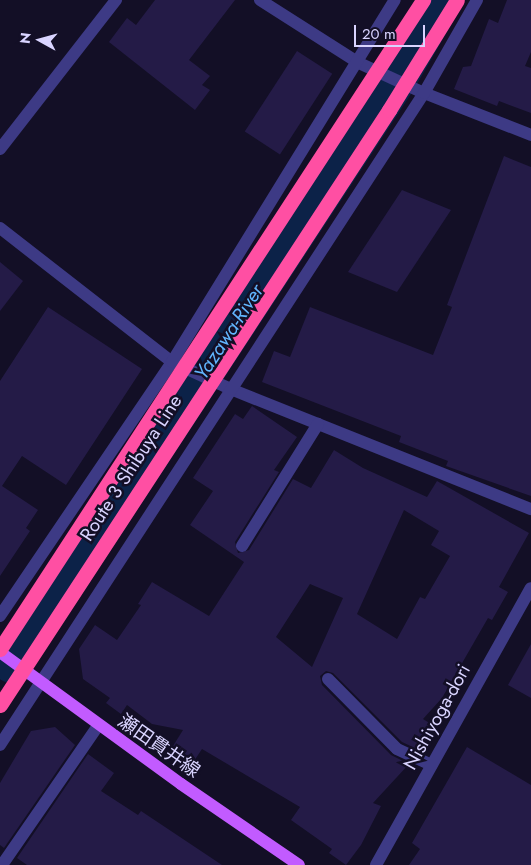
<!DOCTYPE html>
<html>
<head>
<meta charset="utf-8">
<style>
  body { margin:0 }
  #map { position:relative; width:531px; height:865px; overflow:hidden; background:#130f26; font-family:Jost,"Noto Sans JP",sans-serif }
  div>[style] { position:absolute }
  .river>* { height:42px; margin:-21px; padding:0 21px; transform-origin:21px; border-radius:21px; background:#0c2248 }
  .building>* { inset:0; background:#241b47; transform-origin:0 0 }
  .minor>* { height:12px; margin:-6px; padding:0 6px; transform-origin:6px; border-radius:6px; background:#3d3a85 }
  .major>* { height:12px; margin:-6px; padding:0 6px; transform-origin:6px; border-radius:6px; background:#c25bff }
  .highway-bridge>* { height:15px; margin:-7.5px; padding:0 7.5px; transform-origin:7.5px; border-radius:7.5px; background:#ff4fa3 }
  span { translate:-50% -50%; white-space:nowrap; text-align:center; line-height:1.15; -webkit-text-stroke:5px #130f26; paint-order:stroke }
  .street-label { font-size:19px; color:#d9d4ff }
  .water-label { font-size:20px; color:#62b6ff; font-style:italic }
  .north { position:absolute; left:15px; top:15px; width:50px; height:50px; -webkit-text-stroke:4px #130f26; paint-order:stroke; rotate:277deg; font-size:14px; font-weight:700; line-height:20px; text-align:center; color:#d9d4ff }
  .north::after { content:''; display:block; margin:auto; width:18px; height:22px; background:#d9d4ff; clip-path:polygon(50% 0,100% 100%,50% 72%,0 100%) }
  .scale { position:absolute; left:354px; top:25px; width:71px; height:22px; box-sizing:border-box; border:2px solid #d9d4ff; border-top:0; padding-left:6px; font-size:15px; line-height:18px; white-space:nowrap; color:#d9d4ff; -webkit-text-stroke:4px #130f26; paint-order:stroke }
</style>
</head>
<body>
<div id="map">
  <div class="river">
    <i style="left:12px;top:662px;width:697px;rotate:-56.65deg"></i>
    <i style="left:395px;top:80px;width:92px;rotate:-60.1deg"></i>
  </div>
  <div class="building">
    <i style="clip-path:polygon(155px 0,235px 0,189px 60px,210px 76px,202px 85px,210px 90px,195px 110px,109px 42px,127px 18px,136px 25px)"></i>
    <i style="clip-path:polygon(507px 0,531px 0,531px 52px,525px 66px,531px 68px,531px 113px,499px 101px,497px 106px,454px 89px,463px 67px,471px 66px,489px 19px,498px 23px)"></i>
    <i style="left:297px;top:51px;width:42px;height:96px;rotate:33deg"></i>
    <i style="clip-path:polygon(504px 156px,531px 167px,531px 496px,446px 466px,448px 461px,399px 442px,401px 436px,262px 382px,274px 351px,290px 357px,310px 307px,433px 355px,452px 307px,447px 305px)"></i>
    <i style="clip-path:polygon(402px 190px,451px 210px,397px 292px,348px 272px)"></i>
    <i style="clip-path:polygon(0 262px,23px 281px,0 311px)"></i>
    <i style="clip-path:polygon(48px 307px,142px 369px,66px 485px,22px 456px,2px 486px,38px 510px,26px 528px,30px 531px,0 576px,0 381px)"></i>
    <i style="clip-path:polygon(evenodd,252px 406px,297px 437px,274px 470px,279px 472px,235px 542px,238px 553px,249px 550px,293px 479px,311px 488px,334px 450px,363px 468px,427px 497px,437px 481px,529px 533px,499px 587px,508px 592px,492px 620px,488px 618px,442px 698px,423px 719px,431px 724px,417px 749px,402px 742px,333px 673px,326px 671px,320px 676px,322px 685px,391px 755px,409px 764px,373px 803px,381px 806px,361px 845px,346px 865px,329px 853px,332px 849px,291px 820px,300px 807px,202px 749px,194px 761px,173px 746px,183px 730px,152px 724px,127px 705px,121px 714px,106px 703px,110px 698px,83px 679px,79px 649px,95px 625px,117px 640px,141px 605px,138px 604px,152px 582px,209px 616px,244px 562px,190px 525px,213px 491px,193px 478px,235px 414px,243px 419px,252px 406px,404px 510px,439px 531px,431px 545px,450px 556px,425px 599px,420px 597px,397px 639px,357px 614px,404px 510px,252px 406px,310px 584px,343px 598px,312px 667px,276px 637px,310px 584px)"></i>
    <i style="clip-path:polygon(531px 644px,531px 698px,508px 685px)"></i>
    <i style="clip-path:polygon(55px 727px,75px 745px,4px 848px,0 845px,0 783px,31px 731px)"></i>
    <i style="clip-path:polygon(467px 747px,531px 785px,531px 865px,409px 865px,420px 849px,412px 843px)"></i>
    <i style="clip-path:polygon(88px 754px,114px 773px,101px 791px,138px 815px,141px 811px,222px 865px,27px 865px,17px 858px)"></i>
  </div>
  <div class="minor">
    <i style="left:260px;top:0;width:117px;rotate:32.5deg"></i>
    <i style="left:359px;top:63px;width:72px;rotate:24.8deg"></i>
    <i style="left:424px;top:93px;width:115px;rotate:21.4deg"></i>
    <i style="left:0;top:149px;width:189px;rotate:-52.1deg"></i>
    <i style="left:0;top:228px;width:218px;rotate:37.9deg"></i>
    <i style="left:172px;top:362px;width:67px;rotate:24.7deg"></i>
    <i style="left:233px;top:390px;width:321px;rotate:21.8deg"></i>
    <i style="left:242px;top:546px;width:144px;rotate:-58.1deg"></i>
    <i style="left:0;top:616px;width:307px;rotate:-55.9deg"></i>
    <i style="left:172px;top:362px;width:425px;rotate:-58.4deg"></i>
    <i style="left:328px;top:679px;width:98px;rotate:45.4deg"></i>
    <i style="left:397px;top:749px;width:38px;rotate:25deg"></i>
    <i style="left:0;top:745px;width:778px;rotate:-56.96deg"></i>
    <i style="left:424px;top:93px;width:107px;rotate:-60.3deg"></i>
    <i style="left:2px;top:865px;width:169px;rotate:-55.4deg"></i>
    <i style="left:376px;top:865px;width:317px;rotate:-60.8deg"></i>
  </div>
  <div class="major">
    <i style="left:0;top:652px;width:224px;rotate:36.1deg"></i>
    <i style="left:181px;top:784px;width:143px;rotate:34.5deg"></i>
  </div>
  <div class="highway-bridge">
    <i style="left:0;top:649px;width:775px;rotate:-56.9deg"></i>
    <i style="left:0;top:705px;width:711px;rotate:-56.82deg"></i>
    <i style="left:389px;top:110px;width:129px;rotate:-58.3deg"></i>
  </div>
  <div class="street-label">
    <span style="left:131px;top:468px;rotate:-57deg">Route 3 Shibuya Line</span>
    <span style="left:437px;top:717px;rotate:-61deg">Nishiyoga-dori</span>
    <span style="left:159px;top:746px;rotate:35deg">瀬田貫井線</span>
  </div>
  <div class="water-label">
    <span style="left:229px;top:332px;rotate:-57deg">Yazawa-River</span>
  </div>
  <div class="north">N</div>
  <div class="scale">20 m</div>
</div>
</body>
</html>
